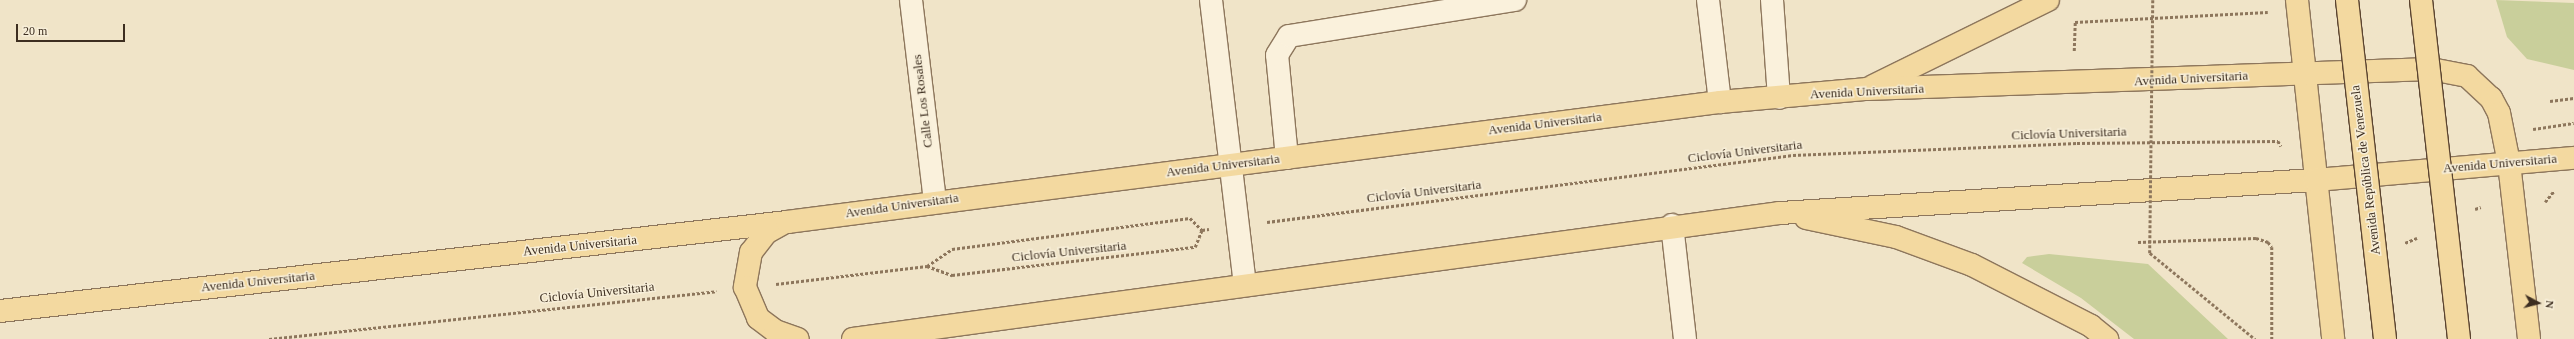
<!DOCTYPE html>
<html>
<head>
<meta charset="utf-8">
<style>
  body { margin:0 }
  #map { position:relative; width:2574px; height:339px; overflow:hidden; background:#f0e4c8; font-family:Georgia,serif }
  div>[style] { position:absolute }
  .green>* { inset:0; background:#c9cf9b }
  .path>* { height:2.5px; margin-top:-1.25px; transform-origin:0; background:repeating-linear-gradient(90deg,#8d765c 0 3px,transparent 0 5px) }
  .roads { filter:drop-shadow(1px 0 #8d765c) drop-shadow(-1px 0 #8d765c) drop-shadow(0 1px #8d765c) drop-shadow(0 -1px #8d765c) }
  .minor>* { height:22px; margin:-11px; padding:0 11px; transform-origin:11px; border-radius:11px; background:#faf1dc }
  .major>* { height:22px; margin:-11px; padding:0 11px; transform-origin:11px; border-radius:11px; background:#f3d9a0 }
  .path-bridge>* { height:2.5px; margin-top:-1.25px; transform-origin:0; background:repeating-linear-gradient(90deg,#8d765c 0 3px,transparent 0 5px) }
  .bridges { filter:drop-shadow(1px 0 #5b4430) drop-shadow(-1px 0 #5b4430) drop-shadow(0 1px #5b4430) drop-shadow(0 -1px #5b4430) }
  .major-bridge>* { height:22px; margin:-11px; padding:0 11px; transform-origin:11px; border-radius:11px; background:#f3d9a0 }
  span { translate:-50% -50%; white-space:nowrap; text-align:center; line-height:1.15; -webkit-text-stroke:3px #f7eed8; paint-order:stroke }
  .street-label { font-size:13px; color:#3d2e20 }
  .north { position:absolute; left:2518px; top:283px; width:40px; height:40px; -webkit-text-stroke:3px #f7eed8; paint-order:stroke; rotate:97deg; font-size:11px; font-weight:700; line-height:16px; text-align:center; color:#3d2e20 }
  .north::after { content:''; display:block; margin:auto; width:14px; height:18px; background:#3d2e20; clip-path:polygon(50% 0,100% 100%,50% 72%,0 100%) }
  .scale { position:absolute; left:16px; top:24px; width:109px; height:18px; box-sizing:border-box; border:2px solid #3d2e20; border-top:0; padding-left:5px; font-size:12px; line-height:14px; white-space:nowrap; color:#3d2e20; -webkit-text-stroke:3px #f7eed8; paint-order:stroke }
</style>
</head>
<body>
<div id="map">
  <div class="green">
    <i style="clip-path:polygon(2496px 0,2574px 3px,2574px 70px,2527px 59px,2507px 37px)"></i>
    <i style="clip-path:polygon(2049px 254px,2148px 264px,2228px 339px,2134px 339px,2081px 298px,2022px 263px,2027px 257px)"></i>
  </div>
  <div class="path">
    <i style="left:2074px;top:51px;width:29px;rotate:-88deg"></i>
    <i style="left:2075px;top:22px;width:193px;rotate:-3deg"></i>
    <i style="left:2550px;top:101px;width:24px;rotate:-7deg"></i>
    <i style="left:2533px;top:129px;width:41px;rotate:-8.3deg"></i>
    <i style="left:2545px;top:202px;width:14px;rotate:-51deg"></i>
    <i style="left:2475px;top:209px;width:6px;rotate:-18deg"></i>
    <i style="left:1267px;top:222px;width:530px;rotate:-7.26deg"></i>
    <i style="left:1793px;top:155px;width:284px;rotate:-2.4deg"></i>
    <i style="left:2077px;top:143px;width:201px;rotate:-0.6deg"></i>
    <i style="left:2278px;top:141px;width:6px;rotate:59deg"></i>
    <i style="left:2138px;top:242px;width:118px;rotate:-1.9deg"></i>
    <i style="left:2256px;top:238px;width:13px;rotate:18deg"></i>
    <i style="left:2268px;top:242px;width:6px;rotate:51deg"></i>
    <i style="left:2272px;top:247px;width:92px;rotate:90deg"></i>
    <i style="left:2405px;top:243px;width:13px;rotate:-23deg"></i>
    <i style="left:927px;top:266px;width:30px;rotate:-34deg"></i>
    <i style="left:952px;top:249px;width:240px;rotate:-7.4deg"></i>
    <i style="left:1190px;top:218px;width:17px;rotate:45deg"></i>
    <i style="left:1202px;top:230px;width:7px;rotate:-8deg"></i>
    <i style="left:776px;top:284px;width:152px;rotate:-6.8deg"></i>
    <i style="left:927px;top:266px;width:27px;rotate:20deg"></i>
    <i style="left:952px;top:275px;width:245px;rotate:-6.6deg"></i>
    <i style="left:1195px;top:247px;width:18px;rotate:-68deg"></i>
    <i style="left:269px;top:339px;width:450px;rotate:-6.1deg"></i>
  </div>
  <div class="roads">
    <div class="minor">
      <i style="left:911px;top:0;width:202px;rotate:83.2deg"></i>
      <i style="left:1211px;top:0;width:287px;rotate:83.2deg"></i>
      <i style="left:1708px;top:0;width:103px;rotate:83.3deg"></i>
      <i style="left:1772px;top:0;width:98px;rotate:85.9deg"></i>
      <i style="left:1287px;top:158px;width:103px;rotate:-95.5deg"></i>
      <i style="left:1277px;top:55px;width:22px;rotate:-58deg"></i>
      <i style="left:1289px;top:36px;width:229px;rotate:-9.1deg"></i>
      <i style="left:1672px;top:225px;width:115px;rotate:83.5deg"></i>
    </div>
    <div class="major">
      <i style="left:2297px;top:0;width:341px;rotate:83.9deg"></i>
      <i style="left:1873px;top:86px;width:195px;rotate:-26.2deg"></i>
      <i style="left:1806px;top:218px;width:92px;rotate:11.9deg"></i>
      <i style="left:1896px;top:237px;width:81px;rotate:20.2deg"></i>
      <i style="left:1972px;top:265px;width:134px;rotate:27.1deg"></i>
      <i style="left:2091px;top:326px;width:21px;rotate:39deg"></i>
      <i style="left:782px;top:224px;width:18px;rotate:151deg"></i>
      <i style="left:766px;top:233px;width:24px;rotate:128deg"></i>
      <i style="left:751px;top:252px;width:36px;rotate:100deg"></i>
      <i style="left:745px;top:287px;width:34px;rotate:67deg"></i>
      <i style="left:758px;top:318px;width:21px;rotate:37deg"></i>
      <i style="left:775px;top:331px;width:24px;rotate:19deg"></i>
      <i style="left:0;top:311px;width:792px;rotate:-6.45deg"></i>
      <i style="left:787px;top:222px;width:941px;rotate:-7.33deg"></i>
      <i style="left:1720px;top:102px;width:148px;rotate:-5.1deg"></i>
      <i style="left:1867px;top:89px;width:564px;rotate:-2.03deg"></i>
      <i style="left:2431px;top:69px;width:37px;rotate:11deg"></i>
      <i style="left:2467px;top:76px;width:33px;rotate:43deg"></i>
      <i style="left:2491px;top:98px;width:17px;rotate:62deg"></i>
      <i style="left:2499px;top:113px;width:51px;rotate:78.7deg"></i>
      <i style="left:2509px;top:163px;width:177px;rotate:83.5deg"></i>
      <i style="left:853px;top:339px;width:936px;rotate:-7.74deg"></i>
      <i style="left:1780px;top:213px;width:536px;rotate:-3.53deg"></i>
      <i style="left:2315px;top:180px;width:260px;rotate:-4.9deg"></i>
    </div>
  </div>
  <div class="path-bridge">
    <i style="left:2153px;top:0;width:253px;rotate:90.7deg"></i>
    <i style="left:2150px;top:253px;width:136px;rotate:39.3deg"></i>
  </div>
  <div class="bridges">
    <div class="major-bridge">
      <i style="left:2347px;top:0;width:341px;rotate:83.6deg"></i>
      <i style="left:2421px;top:0;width:341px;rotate:83.6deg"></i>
    </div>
  </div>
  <div class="street-label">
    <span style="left:2191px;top:79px;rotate:-3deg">Avenida Universitaria</span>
    <span style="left:1867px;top:92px;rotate:-3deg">Avenida Universitaria</span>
    <span style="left:923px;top:101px;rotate:-97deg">Calle Los Rosales</span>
    <span style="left:1545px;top:124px;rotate:-7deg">Avenida Universitaria</span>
    <span style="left:2069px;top:134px;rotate:-2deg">Ciclovía Universitaria</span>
    <span style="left:1745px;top:152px;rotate:-7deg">Ciclovía Universitaria</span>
    <span style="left:2500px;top:164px;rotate:-5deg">Avenida Universitaria</span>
    <span style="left:1223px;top:166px;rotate:-7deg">Avenida Universitaria</span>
    <span style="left:2366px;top:170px;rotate:-97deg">Avenida República de Venezuela</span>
    <span style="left:1424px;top:192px;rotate:-7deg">Ciclovía Universitaria</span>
    <span style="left:902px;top:206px;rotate:-8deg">Avenida Universitaria</span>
    <span style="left:580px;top:246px;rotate:-6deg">Avenida Universitaria</span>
    <span style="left:1069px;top:252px;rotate:-6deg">Ciclovía Universitaria</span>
    <span style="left:258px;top:282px;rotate:-6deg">Avenida Universitaria</span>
    <span style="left:597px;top:293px;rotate:-6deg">Ciclovía Universitaria</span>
  </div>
  <div class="north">N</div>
  <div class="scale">20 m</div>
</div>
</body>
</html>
